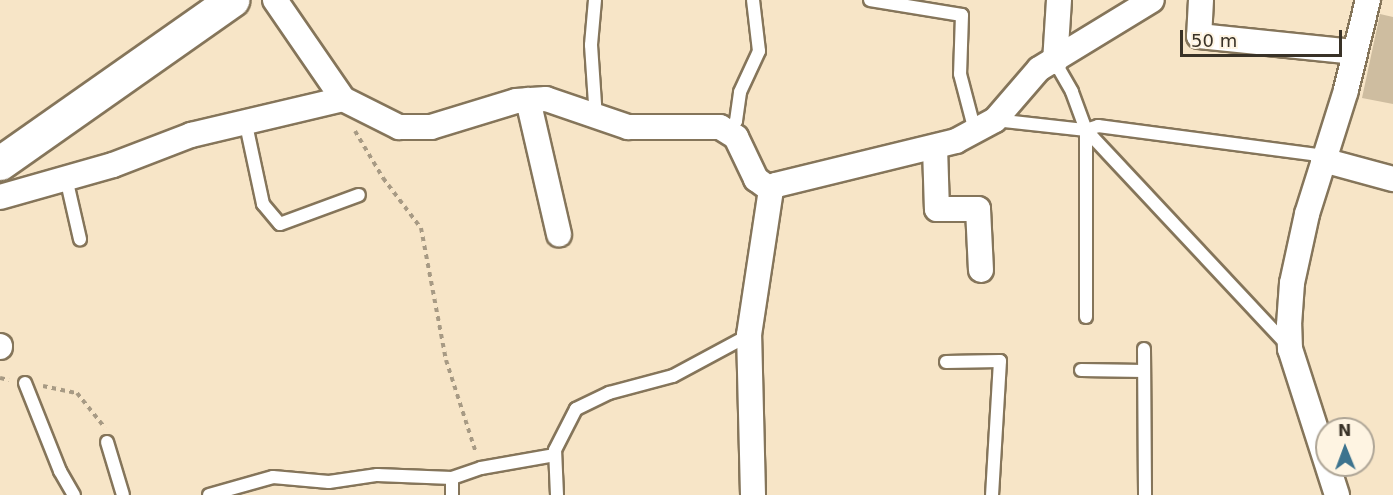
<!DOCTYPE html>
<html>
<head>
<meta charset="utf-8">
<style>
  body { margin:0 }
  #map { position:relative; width:1393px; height:495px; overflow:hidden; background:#f7e5c7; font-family:"DejaVu Sans",sans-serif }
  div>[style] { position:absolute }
  .building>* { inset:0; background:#cebda0 }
  .path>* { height:4px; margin-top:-2px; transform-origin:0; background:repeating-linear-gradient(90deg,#a79a84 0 4.5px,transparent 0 9px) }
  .roads { filter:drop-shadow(2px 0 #85755a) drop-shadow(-2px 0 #85755a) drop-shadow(0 2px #85755a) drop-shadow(0 -2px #85755a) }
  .lane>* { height:12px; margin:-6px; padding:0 6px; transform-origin:6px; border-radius:6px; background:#fff }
  .street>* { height:24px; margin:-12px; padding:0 12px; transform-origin:12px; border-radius:12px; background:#fff }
  .secondary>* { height:33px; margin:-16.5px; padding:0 16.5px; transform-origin:16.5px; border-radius:16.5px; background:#fff }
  span { translate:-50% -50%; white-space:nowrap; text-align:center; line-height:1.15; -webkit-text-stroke:6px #fef4e2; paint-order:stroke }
  .north { position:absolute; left:1315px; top:417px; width:60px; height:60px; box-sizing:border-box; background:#fef4e2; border:2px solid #afa697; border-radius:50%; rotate:359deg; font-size:16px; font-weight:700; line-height:24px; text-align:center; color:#393227 }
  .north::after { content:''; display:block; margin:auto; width:21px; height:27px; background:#3c738e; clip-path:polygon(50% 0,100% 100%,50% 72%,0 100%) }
  .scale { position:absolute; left:1180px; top:30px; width:162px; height:27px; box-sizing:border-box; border:3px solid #393227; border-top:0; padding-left:8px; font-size:18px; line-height:21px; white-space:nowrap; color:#393227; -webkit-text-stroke:4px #fef4e2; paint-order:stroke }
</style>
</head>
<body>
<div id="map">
  <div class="building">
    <i style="clip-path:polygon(1380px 14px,1393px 17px,1393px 104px,1362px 98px)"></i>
  </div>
  <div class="path">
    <i style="left:355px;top:131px;width:55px;rotate:59.2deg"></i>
    <i style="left:383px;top:178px;width:63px;rotate:52.8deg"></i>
    <i style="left:421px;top:228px;width:134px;rotate:79.3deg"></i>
    <i style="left:446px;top:360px;width:98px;rotate:72.1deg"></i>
    <i style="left:0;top:378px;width:9px;rotate:13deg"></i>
    <i style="left:43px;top:386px;width:35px;rotate:12deg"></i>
    <i style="left:77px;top:393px;width:45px;rotate:51.3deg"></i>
  </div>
  <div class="roads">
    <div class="lane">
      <i style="left:595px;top:0;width:45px;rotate:95.1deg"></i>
      <i style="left:591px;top:45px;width:73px;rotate:86.1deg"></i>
      <i style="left:870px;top:0;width:93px;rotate:9.3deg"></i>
      <i style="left:962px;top:15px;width:59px;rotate:91.9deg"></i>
      <i style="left:960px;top:74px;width:59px;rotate:75.3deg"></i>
      <i style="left:1055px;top:62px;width:34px;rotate:60deg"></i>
      <i style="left:1072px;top:92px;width:40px;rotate:69.8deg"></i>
      <i style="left:1086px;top:130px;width:187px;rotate:90deg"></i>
      <i style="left:245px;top:120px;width:86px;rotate:77.9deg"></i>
      <i style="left:263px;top:204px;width:26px;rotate:50deg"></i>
      <i style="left:280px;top:224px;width:84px;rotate:-20.2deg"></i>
      <i style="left:995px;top:120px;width:92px;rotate:6.3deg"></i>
      <i style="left:1086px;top:130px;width:13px;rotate:-18deg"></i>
      <i style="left:1098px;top:126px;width:221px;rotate:7.5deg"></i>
      <i style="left:1317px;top:155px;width:8px;rotate:40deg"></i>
      <i style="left:1086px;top:130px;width:296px;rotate:46.9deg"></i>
      <i style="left:729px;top:133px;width:14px;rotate:-60deg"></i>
      <i style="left:736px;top:121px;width:29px;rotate:-82deg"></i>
      <i style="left:740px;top:92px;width:45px;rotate:-65.1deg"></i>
      <i style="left:759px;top:51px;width:51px;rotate:-96.7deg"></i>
      <i style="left:66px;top:178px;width:63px;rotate:77.1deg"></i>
      <i style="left:1144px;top:349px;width:146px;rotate:89.6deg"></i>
      <i style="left:946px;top:362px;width:54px;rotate:-1.1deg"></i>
      <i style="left:1000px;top:361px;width:134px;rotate:93.4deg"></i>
      <i style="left:1081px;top:370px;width:63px;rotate:0.9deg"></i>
      <i style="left:25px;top:383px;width:95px;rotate:68.3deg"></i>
      <i style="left:60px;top:471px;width:28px;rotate:60deg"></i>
      <i style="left:107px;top:442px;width:55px;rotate:73.2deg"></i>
      <i style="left:452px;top:478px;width:17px;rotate:90deg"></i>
      <i style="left:209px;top:495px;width:66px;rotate:-15.7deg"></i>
      <i style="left:273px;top:477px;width:56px;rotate:5.1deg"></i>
      <i style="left:329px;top:482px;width:49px;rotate:-8.3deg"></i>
      <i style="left:377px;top:475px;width:75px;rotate:2.3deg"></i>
      <i style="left:452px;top:478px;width:31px;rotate:-19deg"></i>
      <i style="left:481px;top:468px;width:75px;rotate:-10deg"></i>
      <i style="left:557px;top:495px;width:45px;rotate:-92.5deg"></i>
      <i style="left:555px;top:450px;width:46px;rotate:-62.9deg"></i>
      <i style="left:576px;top:409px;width:37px;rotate:-26deg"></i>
      <i style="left:609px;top:393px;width:66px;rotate:-14.9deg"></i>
      <i style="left:673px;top:376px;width:86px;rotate:-28.3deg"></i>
    </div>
    <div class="street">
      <i style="left:275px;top:0;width:120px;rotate:55.5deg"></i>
      <i style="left:343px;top:99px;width:63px;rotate:26.6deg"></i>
      <i style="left:399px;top:127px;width:32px"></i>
      <i style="left:431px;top:127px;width:89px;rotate:-17deg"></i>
      <i style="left:516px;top:101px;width:30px;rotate:-4deg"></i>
      <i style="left:546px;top:99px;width:87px;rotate:18.9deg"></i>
      <i style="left:628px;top:127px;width:92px"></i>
      <i style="left:720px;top:127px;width:19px;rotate:32deg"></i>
      <i style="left:736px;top:137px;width:47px;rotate:64.5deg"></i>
      <i style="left:756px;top:179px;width:19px;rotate:36deg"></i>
      <i style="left:1201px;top:0;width:36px;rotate:93deg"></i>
      <i style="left:1199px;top:36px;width:155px;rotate:5.9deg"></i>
      <i style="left:1055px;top:62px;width:62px;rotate:-86.3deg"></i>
      <i style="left:528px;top:100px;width:138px;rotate:77deg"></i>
      <i style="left:935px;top:147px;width:62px;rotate:88.2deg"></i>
      <i style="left:937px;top:209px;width:41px"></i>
      <i style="left:978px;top:209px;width:61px;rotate:87.2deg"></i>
      <i style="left:1323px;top:160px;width:73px;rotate:15.2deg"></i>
      <i style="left:0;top:197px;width:117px;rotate:-15.8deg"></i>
      <i style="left:113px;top:165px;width:84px;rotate:-21deg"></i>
      <i style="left:191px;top:135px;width:156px;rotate:-13.3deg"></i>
      <i style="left:0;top:346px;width:1px;rotate:90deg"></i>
      <i style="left:753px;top:495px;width:160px;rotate:-91.4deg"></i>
      <i style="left:749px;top:335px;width:147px;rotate:-81.4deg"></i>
      <i style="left:771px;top:190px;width:7px;rotate:-45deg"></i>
      <i style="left:776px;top:185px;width:185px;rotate:-13.7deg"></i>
      <i style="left:956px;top:141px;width:44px;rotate:-28.3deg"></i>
      <i style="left:995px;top:120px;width:67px;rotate:-49.2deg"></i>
      <i style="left:1039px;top:69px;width:132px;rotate:-31.4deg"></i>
      <i style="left:1337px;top:495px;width:153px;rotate:-107.8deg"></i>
      <i style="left:1290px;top:349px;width:24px;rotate:-92deg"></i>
      <i style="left:1289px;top:325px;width:42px;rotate:-85.9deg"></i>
      <i style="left:1292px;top:283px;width:71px;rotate:-77.7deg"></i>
      <i style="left:1307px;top:214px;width:130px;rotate:-72.5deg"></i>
      <i style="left:1346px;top:90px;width:93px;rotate:-76.3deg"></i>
    </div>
    <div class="secondary">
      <i style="left:0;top:163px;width:284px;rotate:-35.1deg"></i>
    </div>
  </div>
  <div class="north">N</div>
  <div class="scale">50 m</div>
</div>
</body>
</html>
